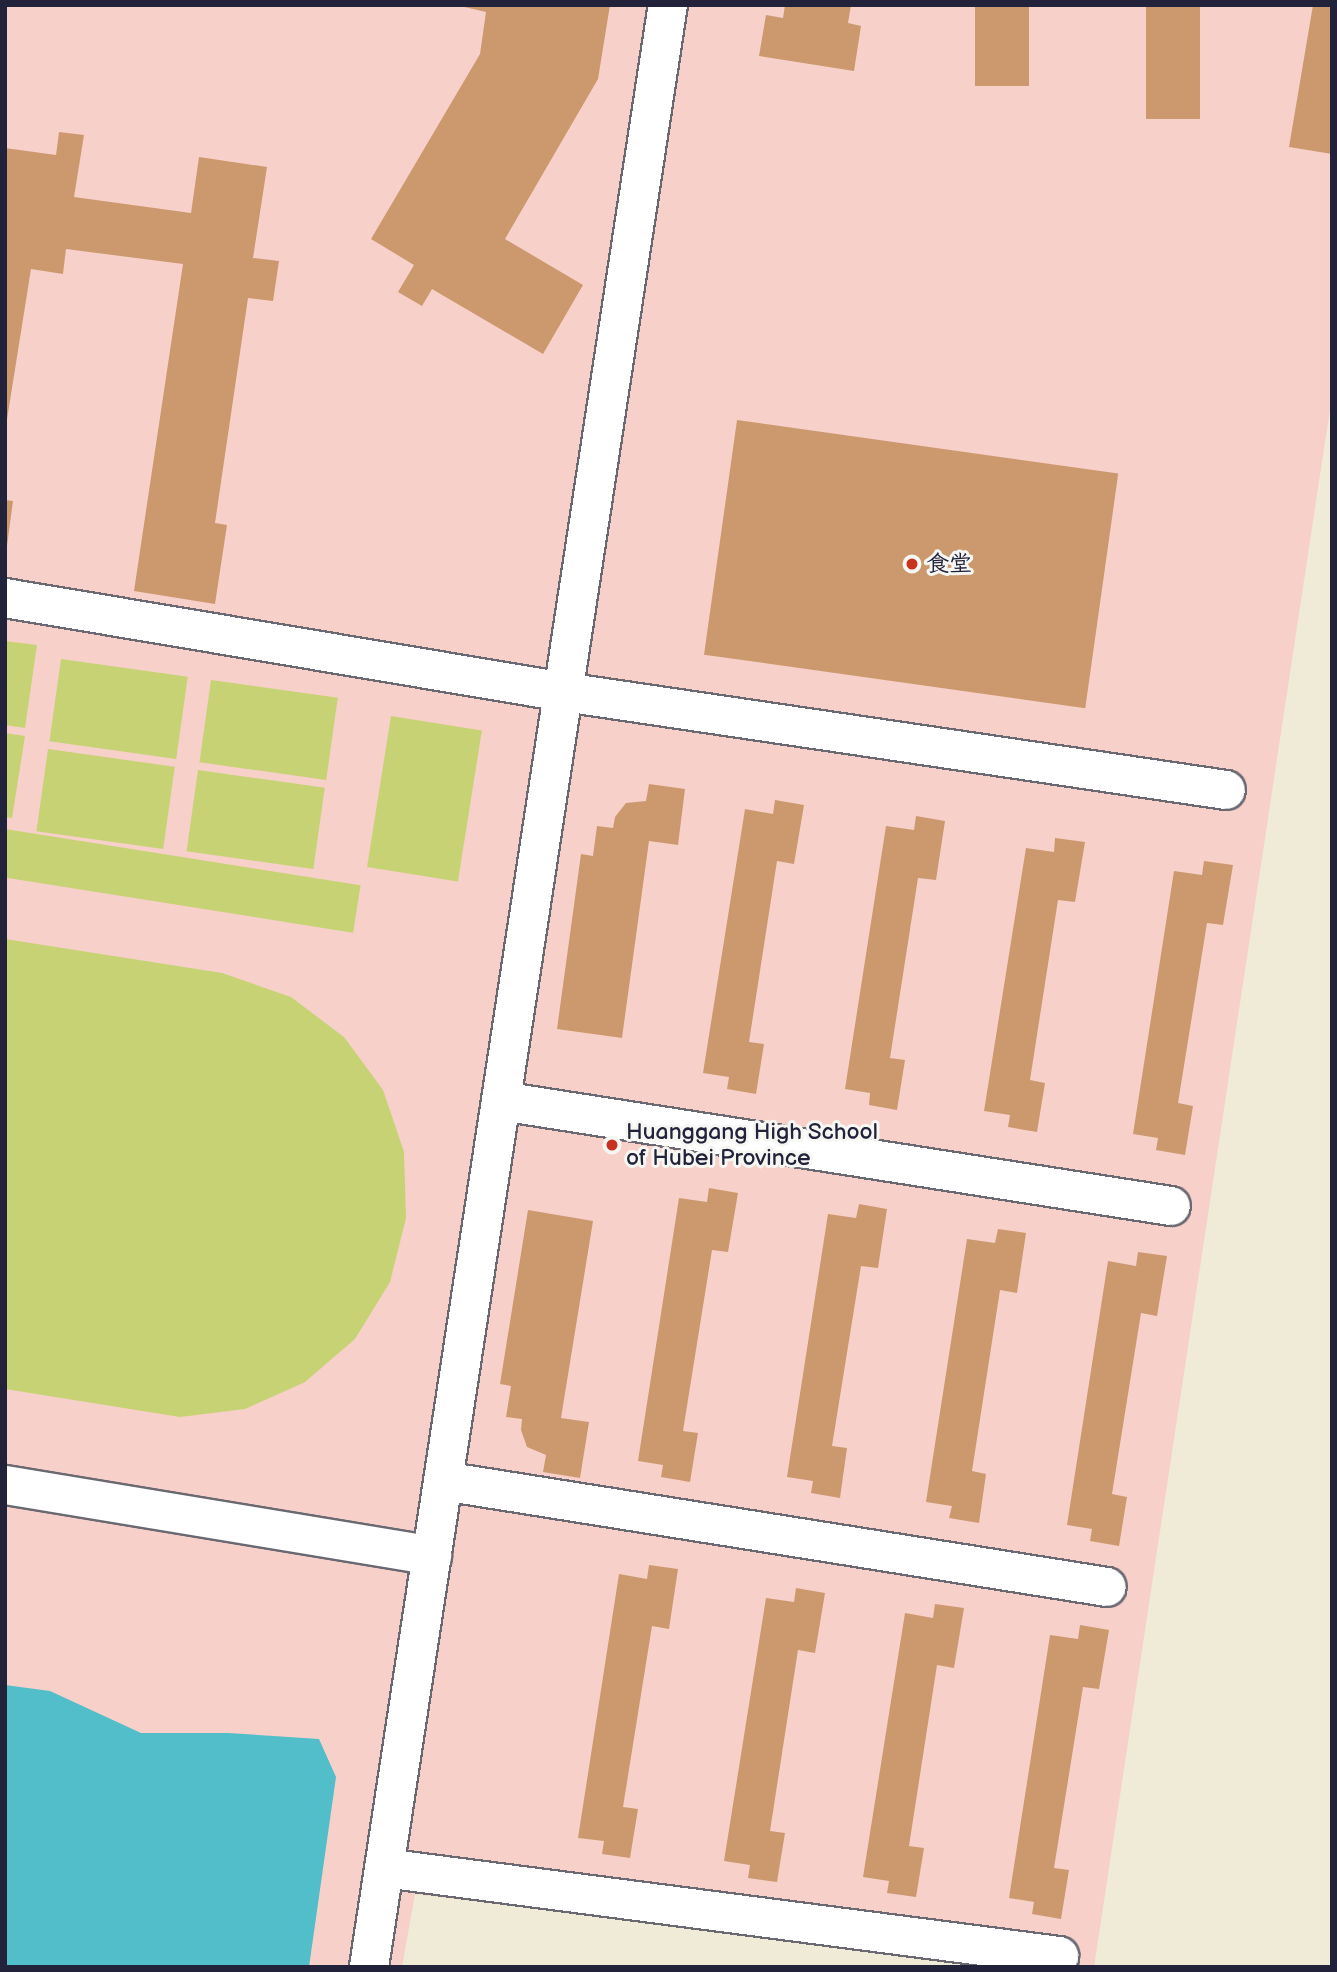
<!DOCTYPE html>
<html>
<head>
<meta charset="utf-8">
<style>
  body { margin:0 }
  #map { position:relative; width:1337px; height:1972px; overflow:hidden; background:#efebd6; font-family:"Balsamiq Sans","LXGW WenKai TC",sans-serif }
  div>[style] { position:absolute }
  .built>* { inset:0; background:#f7d0c9 }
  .green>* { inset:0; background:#c6d274; transform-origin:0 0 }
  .water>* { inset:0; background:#51bec9 }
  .building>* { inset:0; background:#cc996f; transform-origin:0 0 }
  .roads { filter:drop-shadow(2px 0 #6a6871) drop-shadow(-2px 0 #6a6871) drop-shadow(0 2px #6a6871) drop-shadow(0 -2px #6a6871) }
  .minor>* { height:38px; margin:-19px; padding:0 19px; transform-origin:19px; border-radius:19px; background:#fff }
  .dots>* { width:19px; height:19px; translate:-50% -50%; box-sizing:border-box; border:4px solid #f6f6f2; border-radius:50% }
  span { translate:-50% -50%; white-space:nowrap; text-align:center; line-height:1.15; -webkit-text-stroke:6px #f6f6f2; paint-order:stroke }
  .poi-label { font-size:23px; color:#22223b }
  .left { translate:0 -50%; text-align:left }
  .frame { position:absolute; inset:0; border:7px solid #22223b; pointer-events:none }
</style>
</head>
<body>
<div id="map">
  <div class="built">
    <i style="clip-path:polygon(5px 5px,1332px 5px,1332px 396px,1094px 1967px,1010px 1967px,415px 1894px,402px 1967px,5px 1967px)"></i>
  </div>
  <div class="green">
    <i style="clip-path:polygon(5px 641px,37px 645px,25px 728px,5px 725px)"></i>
    <i style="left:61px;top:659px;width:128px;height:83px;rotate:8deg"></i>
    <i style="left:211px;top:680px;width:128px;height:83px;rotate:8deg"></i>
    <i style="left:391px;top:716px;width:92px;height:153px;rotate:9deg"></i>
    <i style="clip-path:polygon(5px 733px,25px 736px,12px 818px,5px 817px)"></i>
    <i style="left:48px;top:749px;width:128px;height:83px;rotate:8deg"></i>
    <i style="left:198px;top:770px;width:128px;height:82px;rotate:8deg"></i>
    <i style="left:5px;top:829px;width:360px;height:48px;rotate:9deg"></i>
    <i style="clip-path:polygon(5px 939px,222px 973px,291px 997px,344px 1037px,383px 1090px,404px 1152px,406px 1218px,390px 1282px,355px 1339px,305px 1382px,245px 1409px,180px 1417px,5px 1389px)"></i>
  </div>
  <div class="water">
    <i style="clip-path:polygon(5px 1685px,50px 1691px,141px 1733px,228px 1733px,319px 1739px,336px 1777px,309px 1967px,5px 1967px)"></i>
  </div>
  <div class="building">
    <i style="clip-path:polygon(456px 5px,610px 5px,598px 79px,505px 239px,583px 285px,543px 354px,432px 289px,422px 306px,398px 292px,414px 265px,371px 239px,480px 54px,486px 12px)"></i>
    <i style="clip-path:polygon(785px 5px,851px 5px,848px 23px,861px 26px,854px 71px,759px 56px,766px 15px,783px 18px)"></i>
    <i style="left:975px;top:5px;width:54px;height:81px"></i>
    <i style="left:1146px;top:5px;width:54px;height:114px"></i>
    <i style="clip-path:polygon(1313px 5px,1332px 5px,1332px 154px,1289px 147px)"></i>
    <i style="clip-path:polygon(59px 132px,84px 135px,74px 197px,191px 213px,199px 157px,267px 167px,253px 258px,279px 261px,273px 301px,248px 298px,215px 523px,227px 525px,215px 604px,134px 591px,183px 264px,66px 249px,63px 274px,31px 269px,5px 432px,5px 148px,56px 155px)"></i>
    <i style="left:737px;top:420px;width:385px;height:237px;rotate:8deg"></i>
    <i style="clip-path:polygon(5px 500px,13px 501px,7px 546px,5px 546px)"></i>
    <i style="clip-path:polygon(649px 784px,685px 789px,678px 845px,649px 841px,622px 1038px,557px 1029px,581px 854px,593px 856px,597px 826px,613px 828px,615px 817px,626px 803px,646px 801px)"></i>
    <i style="clip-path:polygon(775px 800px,804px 805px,794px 864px,777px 861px,749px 1042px,764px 1044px,756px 1094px,727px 1089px,729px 1077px,703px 1073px,745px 809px,773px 814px)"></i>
    <i style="clip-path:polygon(916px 816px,945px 821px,936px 880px,918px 878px,890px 1058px,905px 1060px,897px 1110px,869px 1105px,870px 1093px,845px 1089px,886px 826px,914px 830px)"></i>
    <i style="clip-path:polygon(1055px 838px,1085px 842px,1075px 902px,1058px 900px,1030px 1080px,1045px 1083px,1037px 1132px,1008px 1127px,1010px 1115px,984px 1111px,1026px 848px,1054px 852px)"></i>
    <i style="clip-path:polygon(1204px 861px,1233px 865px,1223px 925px,1207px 923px,1178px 1103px,1193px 1106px,1185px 1155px,1156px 1150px,1158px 1138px,1133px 1134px,1174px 871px,1202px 875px)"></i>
    <i style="clip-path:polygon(709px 1188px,738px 1193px,728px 1252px,712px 1250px,683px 1431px,698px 1433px,690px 1482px,661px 1477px,663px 1465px,638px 1461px,679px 1198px,707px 1202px)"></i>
    <i style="clip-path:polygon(859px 1204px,887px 1209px,878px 1268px,861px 1266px,832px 1446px,847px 1448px,840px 1498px,811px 1493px,813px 1481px,787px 1477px,828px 1214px,856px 1218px)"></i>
    <i style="clip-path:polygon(528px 1210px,593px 1221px,561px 1418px,589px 1422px,580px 1478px,543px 1472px,546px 1455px,527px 1447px,521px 1430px,522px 1419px,506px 1417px,511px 1386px,500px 1384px)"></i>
    <i style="clip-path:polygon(998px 1229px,1026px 1233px,1017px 1293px,1000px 1290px,972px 1471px,986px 1474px,979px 1523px,949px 1518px,952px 1506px,926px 1502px,967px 1239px,995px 1243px)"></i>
    <i style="clip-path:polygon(1138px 1252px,1167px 1256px,1157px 1316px,1141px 1313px,1112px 1494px,1127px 1497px,1119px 1546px,1090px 1541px,1092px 1529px,1067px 1525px,1108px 1261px,1136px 1266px)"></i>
    <i style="clip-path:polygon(649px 1565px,678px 1569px,669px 1629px,652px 1626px,623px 1807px,638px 1809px,630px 1858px,602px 1854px,604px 1841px,578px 1838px,619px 1574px,647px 1579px)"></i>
    <i style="clip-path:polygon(796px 1588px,825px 1593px,815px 1653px,798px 1650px,770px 1831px,785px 1833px,777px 1882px,748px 1878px,750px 1865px,724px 1861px,766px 1598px,794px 1602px)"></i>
    <i style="clip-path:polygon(935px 1604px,964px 1608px,954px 1668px,937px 1665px,909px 1846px,924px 1848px,916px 1897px,887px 1893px,889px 1881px,863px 1877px,905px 1613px,933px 1618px)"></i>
    <i style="clip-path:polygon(1080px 1625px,1109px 1630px,1099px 1689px,1083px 1687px,1054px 1868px,1069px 1870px,1061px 1919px,1032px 1914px,1034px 1902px,1009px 1898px,1050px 1635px,1078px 1639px)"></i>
  </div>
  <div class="roads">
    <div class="minor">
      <i style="left:5px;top:598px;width:567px;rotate:9.55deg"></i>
      <i style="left:564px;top:692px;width:669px;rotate:8.42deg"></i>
      <i style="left:501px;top:1101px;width:678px;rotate:8.91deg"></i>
      <i style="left:443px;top:1481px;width:672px;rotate:9.07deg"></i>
      <i style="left:5px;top:1485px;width:433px;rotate:9.4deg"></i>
      <i style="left:384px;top:1868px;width:681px;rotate:7.43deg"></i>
      <i style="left:369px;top:1967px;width:1985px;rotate:-81.34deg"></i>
    </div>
  </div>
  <div class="dots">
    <i style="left:912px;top:564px;background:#c8321e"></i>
    <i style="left:612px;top:1145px;background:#c8321e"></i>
  </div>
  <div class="poi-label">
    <span class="left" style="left:926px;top:564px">食堂</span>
    <span class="left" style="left:626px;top:1145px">Huanggang High School<br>of Hubei Province</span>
  </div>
  <div class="frame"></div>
</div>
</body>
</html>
